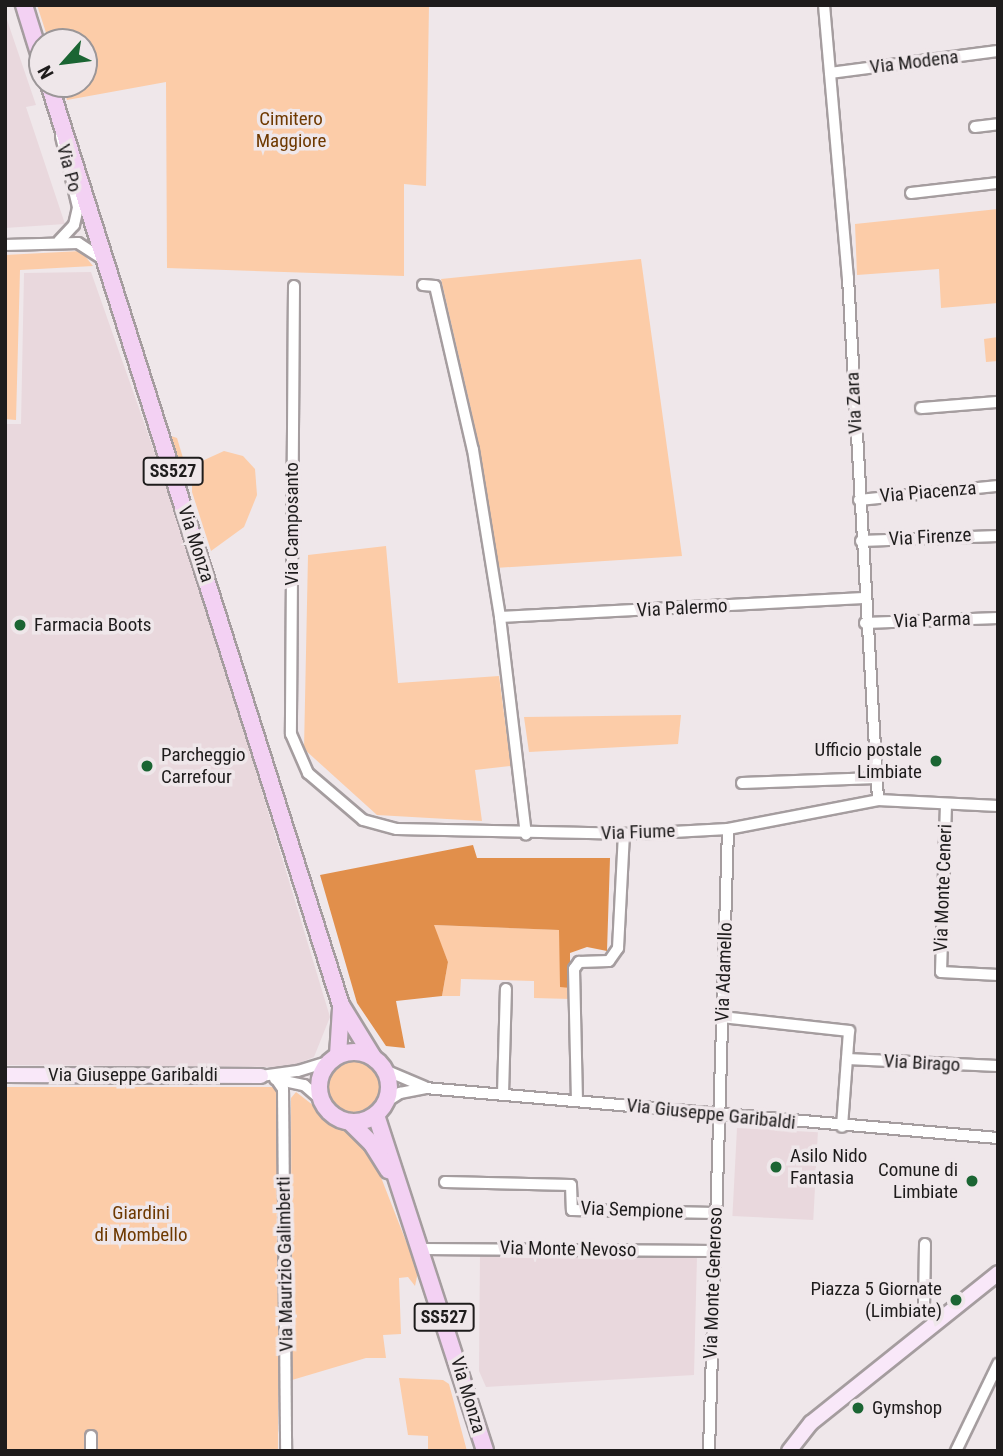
<!DOCTYPE html>
<html>
<head>
<meta charset="utf-8">
<style>
  body { margin:0 }
  #map { position:relative; width:1003px; height:1456px; overflow:hidden; background:#efe7ea; font-family:"Roboto Condensed",sans-serif }
  div>[style] { position:absolute }
  .built>* { inset:0; background:#e9d8dd; transform-origin:0 0 }
  .green>* { inset:0; background:#fccca8; transform-origin:0 0 }
  .round { border-radius:50% }
  .forest>* { inset:0; background:#e18f4b }
  .roads { filter:drop-shadow(2px 0 #a59d9f) drop-shadow(-2px 0 #a59d9f) drop-shadow(0 2px #a59d9f) drop-shadow(0 -2px #a59d9f) }
  .street>* { height:10px; margin:-5px; padding:0 5px; transform-origin:5px; border-radius:5px; background:#fff }
  .secondary>* { height:14px; margin:-7px; padding:0 7px; transform-origin:7px; border-radius:7px; background:#f9e8f9 }
  .primary>* { height:16px; margin:-8px; padding:0 8px; transform-origin:8px; border-radius:8px; background:#f3d1f3 }
  .primary>.ring { margin:-8px; padding:0; box-sizing:content-box; background:none; border:16px solid #f3d1f3; border-radius:50% }
  .dots>* { width:19px; height:19px; translate:-50% -50%; box-sizing:border-box; border:4px solid #efe7ea; border-radius:50% }
  span { translate:-50% -50%; white-space:nowrap; text-align:center; line-height:1.15; -webkit-text-stroke:7px #efe7ea; paint-order:stroke }
  .shield-label span { padding:2px 5px; background:#efe7ea; border:2px solid; border-radius:5px; -webkit-text-stroke-width:0 }
  .shield-label { font-size:18px; color:#1e1c1c; font-weight:700 }
  .street-label { font-size:19px; color:#1e1c1c }
  .park-label { font-size:19px; color:#6e3901 }
  .poi-label { font-size:19px; color:#1e1c1c }
  .left { translate:0 -50%; text-align:left }
  .right { translate:-100% -50%; text-align:right }
  .frame { position:absolute; inset:0; border:7px solid #1e1c1c; pointer-events:none }
  .north { position:absolute; left:28px; top:28px; width:70px; height:70px; box-sizing:border-box; background:#efe7ea; border:2px solid #9b9698; border-radius:50%; rotate:242deg; font-size:19px; font-weight:700; line-height:28px; text-align:center; color:#1e1c1c }
  .north::after { content:''; display:block; margin:auto; width:24px; height:32px; background:#1b6533; clip-path:polygon(50% 0,100% 100%,50% 72%,0 100%) }
</style>
</head>
<body>
<div id="map">
  <div class="built">
    <i style="clip-path:polygon(5px 14px,36px 105px,26px 107px,65px 224px,5px 228px)"></i>
    <i style="clip-path:polygon(91px 272px,191px 556px,330px 1017px,314px 1057px,289px 1067px,5px 1065px,5px 424px,21px 424px,24px 273px)"></i>
    <i style="left:737px;top:1128px;width:81px;height:88px;rotate:3deg"></i>
    <i style="clip-path:polygon(480px 1252px,697px 1256px,694px 1375px,486px 1387px,479px 1371px)"></i>
  </div>
  <div class="green">
    <i style="clip-path:polygon(37px 5px,429px 5px,426px 186px,404px 184px,404px 276px,167px 268px,166px 82px,67px 100px,62px 84px,84px 84px,84px 42px,49px 42px)"></i>
    <i style="clip-path:polygon(998px 209px,998px 303px,941px 308px,939px 269px,857px 275px,855px 224px)"></i>
    <i style="clip-path:polygon(81px 251px,93px 266px,20px 270px,16px 420px,5px 419px,5px 255px)"></i>
    <i style="clip-path:polygon(641px 259px,682px 556px,495px 568px,472px 414px,441px 279px)"></i>
    <i style="clip-path:polygon(998px 337px,998px 361px,986px 362px,984px 339px)"></i>
    <i style="clip-path:polygon(168px 435px,177px 438px,186px 468px,182px 474px)"></i>
    <i style="clip-path:polygon(224px 451px,243px 456px,255px 469px,257px 495px,244px 527px,211px 551px,192px 492px,192px 474px,202px 461px)"></i>
    <i style="clip-path:polygon(386px 546px,398px 683px,499px 676px,511px 766px,475px 770px,482px 821px,377px 815px,304px 749px,308px 555px)"></i>
    <i style="clip-path:polygon(681px 715px,678px 744px,529px 752px,524px 717px)"></i>
    <i style="clip-path:polygon(433px 925px,560px 930px,560px 986px,570px 988px,571px 999px,534px 998px,534px 981px,461px 979px,460px 996px,442px 996px,448px 962px)"></i>
    <i class="round" style="left:326px;top:1058px;width:54px;height:54px"></i>
    <i style="left:5px;top:1087px;width:273px;height:364px"></i>
    <i style="clip-path:polygon(296px 1092px,357px 1139px,375px 1162px,418px 1272px,415px 1286px,408px 1277px,399px 1278px,401px 1334px,383px 1335px,386px 1358px,366px 1358px,292px 1380px,291px 1098px)"></i>
    <i style="clip-path:polygon(399px 1378px,443px 1380px,449px 1384px,467px 1451px,428px 1451px,428px 1436px,408px 1435px)"></i>
  </div>
  <div class="forest">
    <i style="clip-path:polygon(473px 845px,477px 858px,610px 858px,607px 951px,587px 947px,570px 953px,570px 988px,560px 987px,559px 930px,434px 925px,448px 962px,442px 996px,396px 1001px,405px 1048px,386px 1046px,357px 1003px,320px 875px)"></i>
  </div>
  <div class="roads">
    <div class="street">
      <i style="left:824px;top:5px;width:274px;rotate:85deg"></i>
      <i style="left:848px;top:278px;width:523px;rotate:86.71deg"></i>
      <i style="left:830px;top:73px;width:169px;rotate:-7.5deg"></i>
      <i style="left:975px;top:127px;width:23px;rotate:-7deg"></i>
      <i style="left:911px;top:193px;width:88px;rotate:-6.6deg"></i>
      <i style="left:59px;top:241px;width:22px;rotate:-47deg"></i>
      <i style="left:74px;top:225px;width:18px;rotate:-77deg"></i>
      <i style="left:78px;top:207px;width:73px;rotate:-103.5deg"></i>
      <i style="left:5px;top:245px;width:73px;rotate:-1.6deg"></i>
      <i style="left:78px;top:243px;width:31px;rotate:33deg"></i>
      <i style="left:423px;top:285px;width:12px;rotate:5deg"></i>
      <i style="left:435px;top:286px;width:168px;rotate:77deg"></i>
      <i style="left:473px;top:450px;width:169px;rotate:80.8deg"></i>
      <i style="left:500px;top:617px;width:219px;rotate:83.2deg"></i>
      <i style="left:294px;top:286px;width:448px;rotate:90.4deg"></i>
      <i style="left:291px;top:734px;width:43px;rotate:66.4deg"></i>
      <i style="left:308px;top:773px;width:72px;rotate:40.5deg"></i>
      <i style="left:363px;top:820px;width:35px;rotate:15deg"></i>
      <i style="left:397px;top:829px;width:239px;rotate:1.2deg"></i>
      <i style="left:636px;top:834px;width:92px;rotate:-3.1deg"></i>
      <i style="left:728px;top:829px;width:153px;rotate:-10.9deg"></i>
      <i style="left:878px;top:800px;width:120px;rotate:2.9deg"></i>
      <i style="left:921px;top:408px;width:77px;rotate:-4.5deg"></i>
      <i style="left:859px;top:500px;width:140px;rotate:-5.8deg"></i>
      <i style="left:861px;top:541px;width:137px;rotate:-2.1deg"></i>
      <i style="left:500px;top:617px;width:364px;rotate:-3deg"></i>
      <i style="left:865px;top:623px;width:133px;rotate:-2.2deg"></i>
      <i style="left:742px;top:783px;width:134px;rotate:-2.1deg"></i>
      <i style="left:946px;top:804px;width:168px;rotate:91.7deg"></i>
      <i style="left:941px;top:972px;width:57px;rotate:3deg"></i>
      <i style="left:722px;top:1017px;width:128px;rotate:6.3deg"></i>
      <i style="left:849px;top:1031px;width:96px;rotate:94.2deg"></i>
      <i style="left:847px;top:1059px;width:151px;rotate:2.7deg"></i>
      <i style="left:385px;top:1070px;width:43px;rotate:23deg"></i>
      <i style="left:261px;top:1076px;width:37px;rotate:-8deg"></i>
      <i style="left:298px;top:1071px;width:34px;rotate:-17deg"></i>
      <i style="left:275px;top:1079px;width:30px;rotate:12deg"></i>
      <i style="left:304px;top:1085px;width:23px;rotate:41deg"></i>
      <i style="left:276px;top:1079px;width:12px;rotate:55deg"></i>
      <i style="left:283px;top:1089px;width:362px;rotate:89.5deg"></i>
      <i style="left:503px;top:1094px;width:105px;rotate:-88.4deg"></i>
      <i style="left:577px;top:1101px;width:132px;rotate:-91.3deg"></i>
      <i style="left:574px;top:969px;width:9px;rotate:-54deg"></i>
      <i style="left:579px;top:962px;width:30px;rotate:-2deg"></i>
      <i style="left:609px;top:961px;width:16px;rotate:-55deg"></i>
      <i style="left:618px;top:948px;width:114px;rotate:-87deg"></i>
      <i style="left:386px;top:1102px;width:17px;rotate:-33deg"></i>
      <i style="left:400px;top:1093px;width:25px;rotate:-11deg"></i>
      <i style="left:425px;top:1088px;width:575px;rotate:4.99deg"></i>
      <i style="left:445px;top:1182px;width:126px;rotate:1.4deg"></i>
      <i style="left:571px;top:1185px;width:25px;rotate:88deg"></i>
      <i style="left:572px;top:1210px;width:143px;rotate:1.2deg"></i>
      <i style="left:925px;top:1244px;width:64px;rotate:90.9deg"></i>
      <i style="left:924px;top:1308px;width:19px;rotate:51deg"></i>
      <i style="left:421px;top:1249px;width:293px;rotate:0.4deg"></i>
      <i style="left:91px;top:1436px;width:15px;rotate:90deg"></i>
      <i style="left:709px;top:1451px;width:622px;rotate:-88.25deg"></i>
      <i style="left:956px;top:1451px;width:97px;rotate:-64.2deg"></i>
    </div>
    <div class="secondary">
      <i style="left:5px;top:1075px;width:256px;rotate:0.2deg"></i>
      <i style="left:789px;top:1451px;width:36px;rotate:-52deg"></i>
      <i style="left:811px;top:1423px;width:240px;rotate:-38.7deg"></i>
    </div>
    <div class="primary">
      <i style="left:24px;top:5px;width:61px;rotate:72.8deg"></i>
      <i style="left:49px;top:84px;width:966px;rotate:72.41deg"></i>
      <i style="left:341px;top:1005px;width:61px;rotate:58.4deg"></i>
      <i class="ring" style="left:319px;top:1052px;width:54px;height:54px"></i>
      <i style="left:338px;top:1055px;width:47px;rotate:-86.3deg"></i>
      <i style="left:376px;top:1115px;width:353px;rotate:72deg"></i>
      <i style="left:350px;top:1122px;width:31px;rotate:45deg"></i>
      <i style="left:372px;top:1144px;width:31px;rotate:58deg"></i>
    </div>
  </div>
  <div class="dots">
    <i style="left:20px;top:625px;background:#1b6533"></i>
    <i style="left:936px;top:761px;background:#1b6533"></i>
    <i style="left:147px;top:766px;background:#1b6533"></i>
    <i style="left:776px;top:1167px;background:#1b6533"></i>
    <i style="left:972px;top:1181px;background:#1b6533"></i>
    <i style="left:956px;top:1300px;background:#1b6533"></i>
    <i style="left:858px;top:1408px;background:#1b6533"></i>
  </div>
  <div class="shield-label">
    <span style="left:173px;top:471px">SS527</span>
    <span style="left:444px;top:1317px">SS527</span>
  </div>
  <div class="street-label">
    <span style="left:914px;top:62px;rotate:-7deg">Via Modena</span>
    <span style="left:69px;top:168px;rotate:75deg">Via Po</span>
    <span style="left:854px;top:403px;rotate:-93deg">Via Zara</span>
    <span style="left:928px;top:492px;rotate:-5deg">Via Piacenza</span>
    <span style="left:292px;top:524px;rotate:-90deg">Via Camposanto</span>
    <span style="left:930px;top:537px;rotate:-3deg">Via Firenze</span>
    <span style="left:196px;top:544px;rotate:72deg">Via Monza</span>
    <span style="left:682px;top:608px;rotate:-3deg">Via Palermo</span>
    <span style="left:932px;top:620px;rotate:-2deg">Via Parma</span>
    <span style="left:638px;top:832px;rotate:-2deg">Via Fiume</span>
    <span style="left:943px;top:888px;rotate:-88deg">Via Monte Ceneri</span>
    <span style="left:724px;top:972px;rotate:-88deg">Via Adamello</span>
    <span style="left:922px;top:1063px;rotate:3deg">Via Birago</span>
    <span style="left:133px;top:1075px">Via Giuseppe Garibaldi</span>
    <span style="left:711px;top:1114px;rotate:6deg">Via Giuseppe Garibaldi</span>
    <span style="left:632px;top:1210px;rotate:2deg">Via Sempione</span>
    <span style="left:568px;top:1249px;rotate:1deg">Via Monte Nevoso</span>
    <span style="left:285px;top:1264px;rotate:-91deg">Via Maurizio Galimberti</span>
    <span style="left:713px;top:1283px;rotate:-88deg">Via Monte Generoso</span>
    <span style="left:468px;top:1395px;rotate:73deg">Via Monza</span>
  </div>
  <div class="park-label">
    <span style="left:291px;top:130px">Cimitero<br>Maggiore</span>
    <span style="left:141px;top:1224px">Giardini<br>di Mombello</span>
  </div>
  <div class="poi-label">
    <span class="left" style="left:34px;top:625px">Farmacia Boots</span>
    <span class="right" style="left:922px;top:761px">Ufficio postale<br>Limbiate</span>
    <span class="left" style="left:161px;top:766px">Parcheggio<br>Carrefour</span>
    <span class="left" style="left:790px;top:1167px">Asilo Nido<br>Fantasia</span>
    <span class="right" style="left:958px;top:1181px">Comune di<br>Limbiate</span>
    <span class="right" style="left:942px;top:1300px">Piazza 5 Giornate<br>(Limbiate)</span>
    <span class="left" style="left:872px;top:1408px">Gymshop</span>
  </div>
  <div class="frame"></div>
  <div class="north">N</div>
</div>
</body>
</html>
